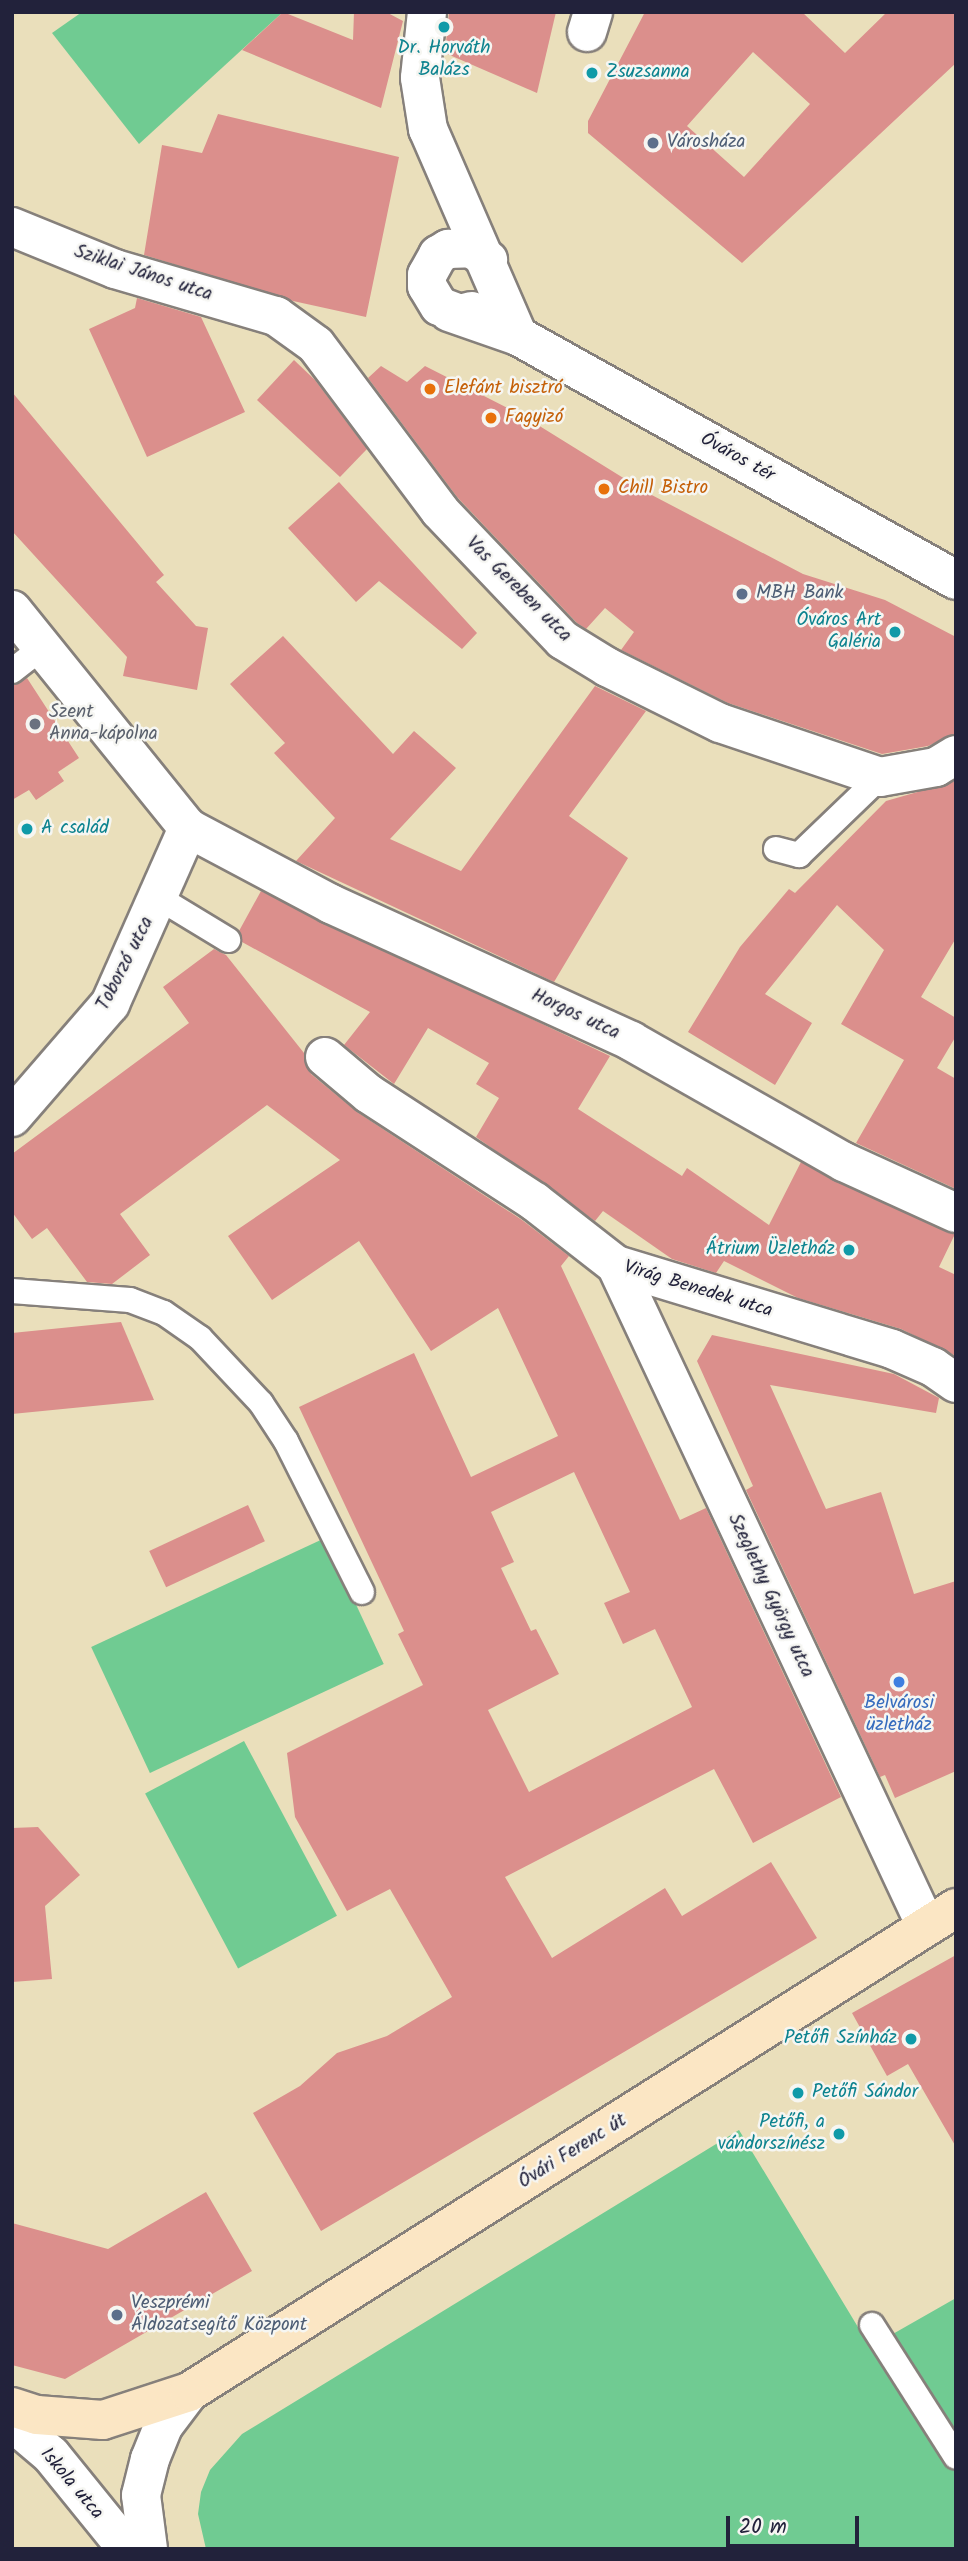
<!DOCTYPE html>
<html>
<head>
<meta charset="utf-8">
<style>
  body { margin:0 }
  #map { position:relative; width:968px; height:2561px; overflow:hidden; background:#eadfbb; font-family:Kalam,sans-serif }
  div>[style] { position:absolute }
  .green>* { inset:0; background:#70cb92; transform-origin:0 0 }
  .building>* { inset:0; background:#db8f8c; transform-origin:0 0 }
  .roads { filter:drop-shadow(2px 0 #86807b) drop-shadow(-2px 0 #86807b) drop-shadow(0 2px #86807b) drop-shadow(0 -2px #86807b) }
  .service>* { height:24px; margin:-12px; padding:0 12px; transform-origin:12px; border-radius:12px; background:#fff }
  .minor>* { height:38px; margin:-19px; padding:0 19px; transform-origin:19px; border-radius:19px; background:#fff }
  .tertiary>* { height:38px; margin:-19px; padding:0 19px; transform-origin:19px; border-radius:19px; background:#fff }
  .secondary>* { height:38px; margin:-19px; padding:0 19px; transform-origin:19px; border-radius:19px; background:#fbe6c4 }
  .dots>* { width:19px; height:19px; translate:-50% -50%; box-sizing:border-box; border:4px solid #f6f6f2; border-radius:50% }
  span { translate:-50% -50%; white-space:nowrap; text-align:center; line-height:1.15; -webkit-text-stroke:5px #f6f6f2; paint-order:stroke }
  .culture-label { font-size:19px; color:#0d838f }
  .left { translate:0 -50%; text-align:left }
  .right { translate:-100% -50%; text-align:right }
  .service-label { font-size:19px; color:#4e5e75 }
  .street-label { font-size:19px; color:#22223b }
  .food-label { font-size:19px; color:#c56008 }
  .worship-label { font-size:19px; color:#5b616d }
  .shop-label { font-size:19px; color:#366cbe }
  .frame { position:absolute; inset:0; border:14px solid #22223b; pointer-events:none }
  .scale { position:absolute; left:726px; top:2516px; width:133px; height:32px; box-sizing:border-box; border:4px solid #22223b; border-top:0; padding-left:9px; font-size:21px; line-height:24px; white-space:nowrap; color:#22223b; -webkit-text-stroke:5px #f6f6f2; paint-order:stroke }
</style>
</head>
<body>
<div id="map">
  <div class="green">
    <i style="clip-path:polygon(82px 12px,283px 12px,139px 144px,52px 33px)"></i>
    <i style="left:325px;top:1538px;width:139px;height:258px;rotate:65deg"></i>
    <i style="left:244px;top:1741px;width:198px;height:112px;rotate:62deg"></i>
    <i style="clip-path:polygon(739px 2130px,870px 2347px,956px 2298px,956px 2549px,206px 2549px,198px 2514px,201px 2492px,210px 2470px,242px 2434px)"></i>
  </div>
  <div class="building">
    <i style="clip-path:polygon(283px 12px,353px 40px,354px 12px,386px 12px,403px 21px,381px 108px,242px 50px)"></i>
    <i style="clip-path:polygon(449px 12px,556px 12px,537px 93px,445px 53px)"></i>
    <i style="clip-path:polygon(evenodd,645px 12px,802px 12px,845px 53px,887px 12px,956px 12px,956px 63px,742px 263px,588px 133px,588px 121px,645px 12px,753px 52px,810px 104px,744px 177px,687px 126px,753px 52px)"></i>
    <i style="clip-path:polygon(218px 114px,399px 157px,366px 317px,293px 301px,144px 255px,162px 145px,202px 153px)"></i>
    <i style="clip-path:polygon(137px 298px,201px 317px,245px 412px,147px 457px,89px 329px,135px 308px)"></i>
    <i style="clip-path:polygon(294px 360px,315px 380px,367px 449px,340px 477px,257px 400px)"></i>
    <i style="clip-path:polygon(381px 366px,407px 382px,425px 366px,525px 417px,646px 492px,803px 574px,885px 600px,956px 637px,956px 733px,928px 746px,882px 754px,728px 703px,621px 650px,634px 632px,605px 608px,586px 629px,577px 623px,457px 497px,368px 378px)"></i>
    <i style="clip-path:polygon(12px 392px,164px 575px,156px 582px,196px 626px,208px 628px,197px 690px,123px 676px,127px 657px,12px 531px)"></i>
    <i style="clip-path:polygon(339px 482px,477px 633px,462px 649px,379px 581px,356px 602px,288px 528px)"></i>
    <i style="clip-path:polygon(283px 636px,393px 754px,414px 731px,456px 768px,390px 839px,461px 871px,595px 686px,646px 711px,569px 816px,628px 858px,554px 982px,296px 861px,335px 818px,274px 753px,285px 743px,230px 684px)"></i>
    <i style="clip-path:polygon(27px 678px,79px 758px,58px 772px,64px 781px,36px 800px,29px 790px,12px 800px,12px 686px)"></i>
    <i style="clip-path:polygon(956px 781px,956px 938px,921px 997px,956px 1018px,956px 1036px,937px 1068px,956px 1079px,956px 1189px,856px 1143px,904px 1060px,841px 1024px,884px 950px,837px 905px,765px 994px,812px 1023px,775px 1085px,688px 1032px,740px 947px,789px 889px,795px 893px,886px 801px)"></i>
    <i style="clip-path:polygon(261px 891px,610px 1056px,578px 1109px,682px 1176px,687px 1168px,769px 1225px,801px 1162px,955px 1234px,939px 1267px,956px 1275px,956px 1356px,901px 1329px,798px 1298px,724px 1261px,716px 1273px,672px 1259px,603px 1211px,595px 1221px,476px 1137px,499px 1098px,476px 1084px,489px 1063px,428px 1028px,394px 1084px,344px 1045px,370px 1012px,242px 942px,239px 931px)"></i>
    <i style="clip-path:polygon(evenodd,214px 949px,226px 955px,304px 1053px,311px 1074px,357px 1112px,522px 1220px,569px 1256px,561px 1266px,680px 1520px,706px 1508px,841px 1797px,753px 1843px,714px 1769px,505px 1877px,552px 1958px,665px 1888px,682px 1916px,771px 1862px,817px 1938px,321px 2231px,253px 2113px,300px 2086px,337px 2053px,387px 2036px,452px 1997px,390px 1889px,347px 1911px,295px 1817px,287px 1753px,423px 1685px,398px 1634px,404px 1631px,299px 1407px,414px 1353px,471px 1477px,558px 1436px,498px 1308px,431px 1351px,359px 1241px,272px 1300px,228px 1236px,340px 1160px,267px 1105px,120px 1214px,150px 1255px,112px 1284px,87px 1282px,47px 1228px,32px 1239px,12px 1212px,12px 1154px,189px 1023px,163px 987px,214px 949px,574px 1472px,630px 1592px,604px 1603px,623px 1644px,655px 1629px,692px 1707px,529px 1792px,488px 1710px,559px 1674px,536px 1629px,531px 1631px,501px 1568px,514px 1562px,491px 1512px,574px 1472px)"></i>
    <i style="clip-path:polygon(121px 1322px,154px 1400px,12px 1414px,12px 1333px)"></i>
    <i style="clip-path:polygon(712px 1335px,894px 1374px,939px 1398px,936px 1413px,770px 1385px,826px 1509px,881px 1492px,914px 1594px,956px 1581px,956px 1771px,895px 1798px,885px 1775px,880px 1777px,746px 1490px,753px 1486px,697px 1361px)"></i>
    <i style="left:248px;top:1505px;width:40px;height:109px;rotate:65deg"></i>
    <i style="clip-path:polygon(38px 1827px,80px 1875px,45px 1906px,52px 1979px,12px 1982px,12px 1828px)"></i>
    <i style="clip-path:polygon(956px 1955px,956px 2147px,908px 2064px,887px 2076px,852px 2013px)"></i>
    <i style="clip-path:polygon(206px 2192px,252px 2271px,65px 2379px,12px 2365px,12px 2223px,108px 2249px)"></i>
  </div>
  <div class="roads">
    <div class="service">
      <i style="left:12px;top:671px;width:37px;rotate:-38deg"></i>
      <i style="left:776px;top:849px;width:24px;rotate:15deg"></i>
      <i style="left:799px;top:855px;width:112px;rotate:-43.9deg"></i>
      <i style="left:159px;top:898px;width:81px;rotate:31.3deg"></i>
      <i style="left:12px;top:1291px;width:118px;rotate:4.4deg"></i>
      <i style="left:130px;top:1300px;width:36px;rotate:21deg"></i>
      <i style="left:164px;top:1313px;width:44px;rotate:34.8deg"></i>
      <i style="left:200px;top:1338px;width:89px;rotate:46.8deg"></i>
      <i style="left:261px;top:1403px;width:45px;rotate:56.7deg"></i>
      <i style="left:286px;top:1441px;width:169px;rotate:63.3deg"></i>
      <i style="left:872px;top:2325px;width:156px;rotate:57.5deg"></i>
    </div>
    <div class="minor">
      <i style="left:427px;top:12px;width:66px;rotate:96.1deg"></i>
      <i style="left:420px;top:78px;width:52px;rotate:81.1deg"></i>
      <i style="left:428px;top:129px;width:226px;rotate:66.5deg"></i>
      <i style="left:587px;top:32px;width:21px;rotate:-73deg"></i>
      <i style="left:12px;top:227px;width:111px;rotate:22.2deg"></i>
      <i style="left:115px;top:269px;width:168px;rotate:16.3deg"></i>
      <i style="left:276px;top:316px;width:49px;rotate:35.9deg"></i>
      <i style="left:316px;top:345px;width:207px;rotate:53.2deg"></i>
      <i style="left:440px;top:511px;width:178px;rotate:46.4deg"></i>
      <i style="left:563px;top:640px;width:52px;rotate:31.5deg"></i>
      <i style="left:607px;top:667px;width:126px;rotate:26.4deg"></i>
      <i style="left:720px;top:723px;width:169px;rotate:18.6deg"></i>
      <i style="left:880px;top:777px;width:57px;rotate:-10.1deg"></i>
      <i style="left:936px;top:767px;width:23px;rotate:-31deg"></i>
      <i style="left:472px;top:311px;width:12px;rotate:166deg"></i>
      <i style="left:460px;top:314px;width:22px;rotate:-159deg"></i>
      <i style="left:439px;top:306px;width:23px;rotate:-121deg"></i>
      <i style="left:427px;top:286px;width:11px;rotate:-90deg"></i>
      <i style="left:427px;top:275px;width:23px;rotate:-61deg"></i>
      <i style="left:438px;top:255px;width:12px;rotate:-31deg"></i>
      <i style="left:448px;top:249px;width:23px;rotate:-2deg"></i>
      <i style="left:471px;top:248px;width:21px;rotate:35deg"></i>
      <i style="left:449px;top:312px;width:73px;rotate:19.2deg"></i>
      <i style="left:518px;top:336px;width:501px;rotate:29.12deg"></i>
      <i style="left:12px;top:610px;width:280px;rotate:51.1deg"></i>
      <i style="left:188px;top:828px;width:162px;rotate:28deg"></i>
      <i style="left:331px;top:904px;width:330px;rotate:24.5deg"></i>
      <i style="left:631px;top:1041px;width:245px;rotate:29.6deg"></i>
      <i style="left:844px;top:1162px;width:123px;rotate:24.5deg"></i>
      <i style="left:325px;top:1057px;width:57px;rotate:40.1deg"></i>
      <i style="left:369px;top:1094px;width:198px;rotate:33deg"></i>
      <i style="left:535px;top:1202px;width:103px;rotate:37.9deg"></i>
      <i style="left:616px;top:1265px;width:288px;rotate:16.9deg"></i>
      <i style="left:892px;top:1349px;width:45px;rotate:23.7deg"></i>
      <i style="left:933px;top:1367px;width:28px;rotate:35deg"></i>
      <i style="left:12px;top:1117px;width:150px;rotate:-49.1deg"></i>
      <i style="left:110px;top:1004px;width:193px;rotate:-66.1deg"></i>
      <i style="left:616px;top:1265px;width:730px;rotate:64.87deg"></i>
    </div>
    <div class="tertiary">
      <i style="left:12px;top:2422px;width:51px;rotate:40.2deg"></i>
      <i style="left:51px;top:2455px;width:121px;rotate:51deg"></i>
      <i style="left:148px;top:2549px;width:54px;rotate:-97.4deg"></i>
      <i style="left:141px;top:2495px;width:37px;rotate:-76deg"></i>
      <i style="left:150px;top:2459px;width:37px;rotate:-68deg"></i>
      <i style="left:164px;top:2425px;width:41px;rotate:-52.9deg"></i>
    </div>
    <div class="secondary">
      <i style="left:12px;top:2407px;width:26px;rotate:18deg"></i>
      <i style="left:37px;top:2415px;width:66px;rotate:4.3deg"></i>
      <i style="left:103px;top:2420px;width:90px;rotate:-18deg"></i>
      <i style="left:189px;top:2392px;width:907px;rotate:-32.25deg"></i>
    </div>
  </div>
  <div class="dots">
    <i style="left:444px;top:27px;background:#0f9aa8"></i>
    <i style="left:592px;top:73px;background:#0f9aa8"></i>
    <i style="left:653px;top:143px;background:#5c6f8a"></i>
    <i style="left:430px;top:389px;background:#e8710a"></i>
    <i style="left:491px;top:418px;background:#e8710a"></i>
    <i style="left:604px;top:489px;background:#e8710a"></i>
    <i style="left:742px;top:594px;background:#5c6f8a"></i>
    <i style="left:895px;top:632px;background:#0f9aa8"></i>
    <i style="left:35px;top:724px;background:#6b7280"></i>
    <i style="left:27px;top:829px;background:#0f9aa8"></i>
    <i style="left:849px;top:1250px;background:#0f9aa8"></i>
    <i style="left:899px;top:1682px;background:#3f7fe0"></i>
    <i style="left:911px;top:2039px;background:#0f9aa8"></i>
    <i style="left:798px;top:2093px;background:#0f9aa8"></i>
    <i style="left:839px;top:2134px;background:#0f9aa8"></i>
    <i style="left:117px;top:2315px;background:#5c6f8a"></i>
  </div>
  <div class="culture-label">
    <span style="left:444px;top:60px">Dr. Horváth<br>Balázs</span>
    <span class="left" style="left:606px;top:73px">Zsuzsanna</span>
    <span class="right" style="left:881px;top:632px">Óváros Art<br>Galéria</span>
    <span class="left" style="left:41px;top:829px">A család</span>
    <span class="right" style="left:835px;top:1250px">Átrium Üzletház</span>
    <span class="right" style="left:897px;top:2039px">Petőfi Színház</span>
    <span class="left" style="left:812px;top:2093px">Petőfi Sándor</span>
    <span class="right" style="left:825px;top:2134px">Petőfi, a<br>vándorszínész</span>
  </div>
  <div class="service-label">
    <span class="left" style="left:667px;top:143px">Városháza</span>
    <span class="left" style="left:756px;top:594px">MBH Bank</span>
    <span class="left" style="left:131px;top:2315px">Veszprémi<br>Áldozatsegítő Központ</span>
  </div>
  <div class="street-label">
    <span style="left:143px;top:274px;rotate:18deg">Sziklai János utca</span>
    <span style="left:737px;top:458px;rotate:29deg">Óváros tér</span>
    <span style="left:518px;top:590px;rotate:45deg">Vas Gereben utca</span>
    <span style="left:126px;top:964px;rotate:-63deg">Toborzó utca</span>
    <span style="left:575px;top:1015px;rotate:25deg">Horgos utca</span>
    <span style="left:698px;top:1290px;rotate:17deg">Virág Benedek utca</span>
    <span style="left:770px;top:1596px;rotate:65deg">Szeglethy György utca</span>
    <span style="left:573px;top:2152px;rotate:-32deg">Óvári Ferenc út</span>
    <span style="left:71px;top:2484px;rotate:50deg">Iskola utca</span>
  </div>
  <div class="food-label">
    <span class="left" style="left:444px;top:389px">Elefánt bisztró</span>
    <span class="left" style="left:505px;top:418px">Fagyizó</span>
    <span class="left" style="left:618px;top:489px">Chill Bistro</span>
  </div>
  <div class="worship-label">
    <span class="left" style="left:49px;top:724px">Szent<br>Anna-kápolna</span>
  </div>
  <div class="shop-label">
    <span style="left:899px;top:1715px">Belvárosi<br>üzletház</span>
  </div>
  <div class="frame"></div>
  <div class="scale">20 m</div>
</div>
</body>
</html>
